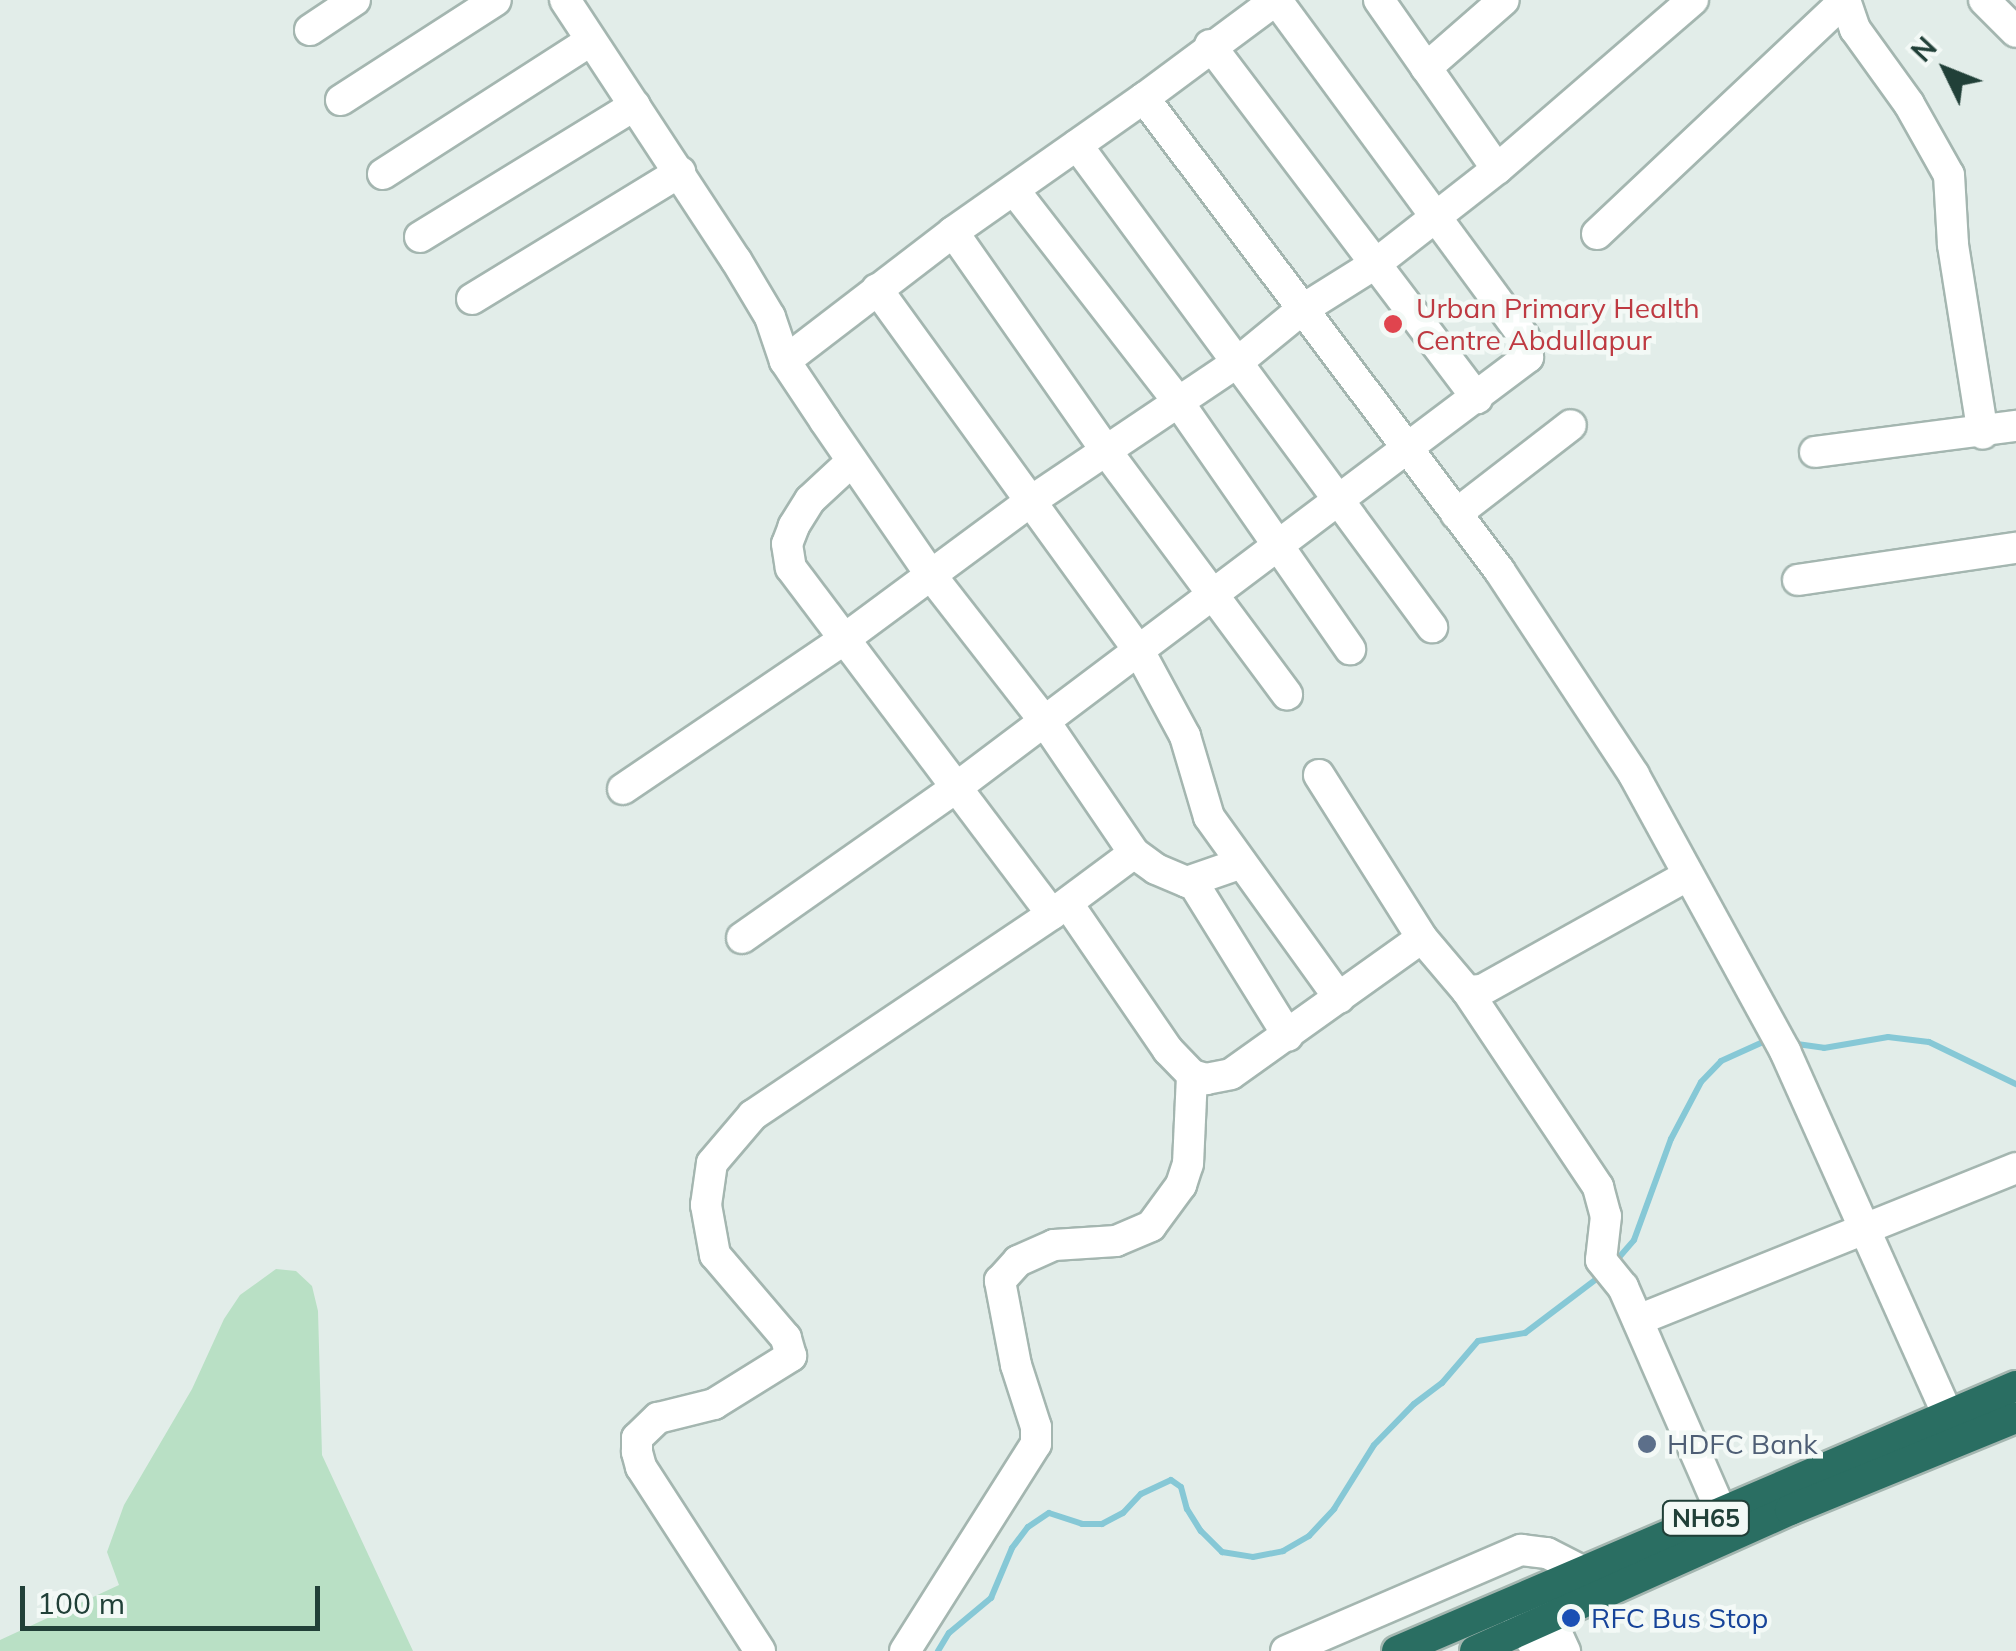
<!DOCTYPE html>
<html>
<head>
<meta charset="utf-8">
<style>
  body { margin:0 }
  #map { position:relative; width:2016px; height:1651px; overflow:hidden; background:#e2ede9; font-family:Mulish,sans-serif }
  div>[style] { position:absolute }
  .green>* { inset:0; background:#b9e0c5 }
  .stream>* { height:6px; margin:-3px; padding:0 3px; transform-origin:3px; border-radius:3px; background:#86c8d6 }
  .roads { filter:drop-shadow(2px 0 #a4b6b0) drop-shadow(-2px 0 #a4b6b0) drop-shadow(0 2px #a4b6b0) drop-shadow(0 -2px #a4b6b0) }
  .minor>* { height:30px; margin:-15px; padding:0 15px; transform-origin:15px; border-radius:15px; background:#fff }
  .highway>* { height:30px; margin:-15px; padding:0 15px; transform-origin:15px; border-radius:15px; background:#2a6e62 }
  .dots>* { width:28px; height:28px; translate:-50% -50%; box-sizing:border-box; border:5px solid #f3f9f6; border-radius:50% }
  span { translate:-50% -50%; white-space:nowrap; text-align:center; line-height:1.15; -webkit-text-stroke:9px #f3f9f6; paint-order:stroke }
  .shield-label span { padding:2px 8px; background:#f3f9f6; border:2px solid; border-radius:8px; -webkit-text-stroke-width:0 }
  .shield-label { font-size:25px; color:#214038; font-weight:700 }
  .health-label { font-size:28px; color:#be3a42 }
  .left { translate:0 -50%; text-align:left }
  .service-label { font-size:28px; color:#4e5e75 }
  .transit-label { font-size:28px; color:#164399 }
  .north { position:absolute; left:1896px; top:20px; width:100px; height:100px; -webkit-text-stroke:8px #f3f9f6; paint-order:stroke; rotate:313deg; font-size:28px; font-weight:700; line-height:40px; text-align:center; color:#214038 }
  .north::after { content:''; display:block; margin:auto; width:35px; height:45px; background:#214038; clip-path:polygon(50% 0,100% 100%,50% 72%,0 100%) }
  .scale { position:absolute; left:20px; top:1586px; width:300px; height:45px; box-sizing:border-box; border:5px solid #214038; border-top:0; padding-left:12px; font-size:30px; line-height:35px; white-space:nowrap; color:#214038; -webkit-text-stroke:8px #f3f9f6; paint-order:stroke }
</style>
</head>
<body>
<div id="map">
  <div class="green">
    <i style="clip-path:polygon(276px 1269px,296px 1271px,312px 1286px,318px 1311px,322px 1455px,413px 1651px,0 1651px,0 1640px,119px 1585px,107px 1552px,124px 1505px,192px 1389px,224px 1319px,240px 1295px)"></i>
  </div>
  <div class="stream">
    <i style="left:1797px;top:1044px;width:27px;rotate:8deg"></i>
    <i style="left:1824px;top:1048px;width:65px;rotate:-9.8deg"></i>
    <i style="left:1888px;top:1037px;width:41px;rotate:7deg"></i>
    <i style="left:1929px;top:1042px;width:97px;rotate:25.8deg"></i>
    <i style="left:1615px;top:1262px;width:29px;rotate:-49deg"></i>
    <i style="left:1634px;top:1240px;width:108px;rotate:-69.9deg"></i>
    <i style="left:1671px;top:1139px;width:64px;rotate:-62.2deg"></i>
    <i style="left:1701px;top:1082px;width:29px;rotate:-46deg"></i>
    <i style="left:1721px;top:1061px;width:48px;rotate:-24.4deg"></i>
    <i style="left:938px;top:1651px;width:21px;rotate:-59deg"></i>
    <i style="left:949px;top:1633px;width:55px;rotate:-39.8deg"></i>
    <i style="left:991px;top:1598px;width:54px;rotate:-67.2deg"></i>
    <i style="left:1012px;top:1548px;width:26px;rotate:-53deg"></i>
    <i style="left:1028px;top:1527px;width:25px;rotate:-34deg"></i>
    <i style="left:1049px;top:1513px;width:35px;rotate:18deg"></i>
    <i style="left:1082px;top:1524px;width:20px"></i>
    <i style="left:1102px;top:1524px;width:24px;rotate:-28deg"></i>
    <i style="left:1123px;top:1513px;width:26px;rotate:-47deg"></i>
    <i style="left:1141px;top:1494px;width:33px;rotate:-25deg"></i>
    <i style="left:1171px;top:1480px;width:12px;rotate:35deg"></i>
    <i style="left:1181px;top:1487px;width:23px;rotate:75deg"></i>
    <i style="left:1187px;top:1509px;width:26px;rotate:58deg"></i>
    <i style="left:1201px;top:1531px;width:30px;rotate:45deg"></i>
    <i style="left:1222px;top:1552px;width:31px;rotate:9deg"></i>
    <i style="left:1253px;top:1557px;width:31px;rotate:-11deg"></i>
    <i style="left:1283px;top:1551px;width:30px;rotate:-30deg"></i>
    <i style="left:1309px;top:1536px;width:37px;rotate:-47deg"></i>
    <i style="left:1334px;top:1509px;width:75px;rotate:-58deg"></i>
    <i style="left:1374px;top:1445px;width:57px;rotate:-45.7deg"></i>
    <i style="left:1414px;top:1404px;width:35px;rotate:-37deg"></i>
    <i style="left:1442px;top:1383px;width:55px;rotate:-49.4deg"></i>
    <i style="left:1478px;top:1341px;width:48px;rotate:-9.7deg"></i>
    <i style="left:1525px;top:1333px;width:98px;rotate:-37.1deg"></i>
  </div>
  <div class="roads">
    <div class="minor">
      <i style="left:565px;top:0;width:311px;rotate:56.7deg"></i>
      <i style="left:736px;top:260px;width:66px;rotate:59.2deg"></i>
      <i style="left:770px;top:317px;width:46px;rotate:71.2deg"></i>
      <i style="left:785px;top:361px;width:72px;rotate:56.3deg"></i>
      <i style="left:825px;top:421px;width:186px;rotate:55.5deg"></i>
      <i style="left:930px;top:574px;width:184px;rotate:52.1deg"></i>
      <i style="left:1043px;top:719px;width:162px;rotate:55.8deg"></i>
      <i style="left:1134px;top:853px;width:27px;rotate:36deg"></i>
      <i style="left:1156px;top:869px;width:34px;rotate:23deg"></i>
      <i style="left:1187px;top:882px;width:55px;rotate:-19.1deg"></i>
      <i style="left:1379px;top:0;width:206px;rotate:55.1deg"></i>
      <i style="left:1845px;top:0;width:31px;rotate:71deg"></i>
      <i style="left:1855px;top:29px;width:92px;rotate:54.2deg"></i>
      <i style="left:1909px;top:104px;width:81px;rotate:60.6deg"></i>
      <i style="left:1949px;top:175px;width:70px;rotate:86.7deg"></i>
      <i style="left:1953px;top:245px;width:191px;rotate:81deg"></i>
      <i style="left:1984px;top:0;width:45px;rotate:45deg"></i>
      <i style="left:310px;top:30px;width:54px;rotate:-33.7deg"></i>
      <i style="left:1210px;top:45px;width:443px;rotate:52.9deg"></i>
      <i style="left:1426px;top:68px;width:103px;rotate:-41.1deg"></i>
      <i style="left:341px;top:100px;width:184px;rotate:-32.8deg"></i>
      <i style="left:1077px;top:145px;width:599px;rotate:53.63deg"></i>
      <i style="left:383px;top:174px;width:246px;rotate:-32.7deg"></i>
      <i style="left:1014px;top:190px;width:269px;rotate:52.2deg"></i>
      <i style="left:1179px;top:403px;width:300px;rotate:55.2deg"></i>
      <i style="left:953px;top:232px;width:269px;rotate:55deg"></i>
      <i style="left:1107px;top:452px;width:302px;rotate:53.4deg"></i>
      <i style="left:1597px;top:234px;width:341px;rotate:-43.3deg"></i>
      <i style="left:420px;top:237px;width:252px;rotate:-31.5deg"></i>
      <i style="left:877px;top:289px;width:445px;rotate:54.1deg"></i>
      <i style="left:1138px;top:649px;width:99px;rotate:61.6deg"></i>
      <i style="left:1185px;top:736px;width:84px;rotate:73.5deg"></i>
      <i style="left:1209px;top:817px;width:223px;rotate:54.3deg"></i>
      <i style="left:472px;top:299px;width:244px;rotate:-31.4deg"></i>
      <i style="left:785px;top:361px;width:212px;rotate:-37.5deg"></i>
      <i style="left:953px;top:232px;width:233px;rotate:-35.1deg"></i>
      <i style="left:1144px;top:98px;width:591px;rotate:53.05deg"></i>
      <i style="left:1499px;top:570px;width:245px;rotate:56.6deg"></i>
      <i style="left:1634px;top:775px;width:315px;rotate:61.3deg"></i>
      <i style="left:1785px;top:1051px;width:399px;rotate:65.9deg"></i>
      <i style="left:1815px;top:452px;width:203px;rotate:-7.4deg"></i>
      <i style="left:852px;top:461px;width:57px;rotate:137.1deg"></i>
      <i style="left:810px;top:500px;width:31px;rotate:122deg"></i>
      <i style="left:794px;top:526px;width:19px;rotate:111deg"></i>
      <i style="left:787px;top:544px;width:24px;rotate:81deg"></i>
      <i style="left:791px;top:568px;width:433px;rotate:53deg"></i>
      <i style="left:1456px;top:514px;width:145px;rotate:-37.7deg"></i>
      <i style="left:1798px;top:580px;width:220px;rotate:-8.4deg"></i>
      <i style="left:1319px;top:775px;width:193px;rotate:57.7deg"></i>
      <i style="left:623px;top:789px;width:266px;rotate:-34.1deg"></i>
      <i style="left:843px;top:640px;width:234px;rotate:-36.5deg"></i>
      <i style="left:1031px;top:501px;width:251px;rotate:-33.9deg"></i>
      <i style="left:1239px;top:361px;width:79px;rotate:-39.3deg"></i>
      <i style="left:1300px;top:311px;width:92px;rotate:-32.1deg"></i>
      <i style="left:1378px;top:262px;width:151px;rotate:-38deg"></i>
      <i style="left:1497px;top:169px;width:259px;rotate:-40.8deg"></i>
      <i style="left:1192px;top:881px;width:182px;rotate:58.2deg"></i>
      <i style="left:1068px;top:904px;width:177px;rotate:55.6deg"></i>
      <i style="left:1168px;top:1050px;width:35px;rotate:46deg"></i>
      <i style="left:1192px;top:1075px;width:15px;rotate:16deg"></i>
      <i style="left:1206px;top:1079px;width:25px;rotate:-11deg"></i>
      <i style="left:1231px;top:1074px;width:234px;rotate:-35.5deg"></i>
      <i style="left:1422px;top:938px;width:70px;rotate:49.7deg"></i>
      <i style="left:1467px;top:991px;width:15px;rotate:-4deg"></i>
      <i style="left:1482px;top:990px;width:235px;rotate:-29.1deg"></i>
      <i style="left:742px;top:938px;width:263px;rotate:-35.1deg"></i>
      <i style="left:957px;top:787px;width:715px;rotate:-36.98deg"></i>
      <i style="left:1528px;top:357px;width:20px;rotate:-101deg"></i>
      <i style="left:1524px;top:337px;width:418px;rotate:-126.3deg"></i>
      <i style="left:1276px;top:0;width:164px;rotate:143.4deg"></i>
      <i style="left:1467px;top:991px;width:236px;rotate:56.2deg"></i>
      <i style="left:1598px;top:1187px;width:30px;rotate:75deg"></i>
      <i style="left:1606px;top:1216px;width:44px;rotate:96.5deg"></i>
      <i style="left:1601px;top:1260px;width:35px;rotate:51deg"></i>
      <i style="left:1623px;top:1287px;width:244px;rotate:66.4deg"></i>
      <i style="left:1638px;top:1320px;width:407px;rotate:-21.9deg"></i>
      <i style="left:1540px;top:1597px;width:60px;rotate:65.2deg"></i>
      <i style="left:1512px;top:1605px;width:52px;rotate:61.5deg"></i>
      <i style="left:760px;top:1651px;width:219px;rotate:-122.9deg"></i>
      <i style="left:641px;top:1467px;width:16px;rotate:-105deg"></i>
      <i style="left:637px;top:1452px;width:14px;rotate:-90deg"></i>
      <i style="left:637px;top:1438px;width:29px;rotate:-44deg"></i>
      <i style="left:658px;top:1418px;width:58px;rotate:-14deg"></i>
      <i style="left:714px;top:1404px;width:91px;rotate:-31.9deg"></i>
      <i style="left:791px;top:1356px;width:19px;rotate:-106deg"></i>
      <i style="left:786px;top:1338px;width:109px;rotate:-130.5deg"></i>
      <i style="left:715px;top:1255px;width:51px;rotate:-100.2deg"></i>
      <i style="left:706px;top:1205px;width:42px;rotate:-81.9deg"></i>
      <i style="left:712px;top:1163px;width:63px;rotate:-49.5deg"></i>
      <i style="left:753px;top:1115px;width:360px;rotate:-33.9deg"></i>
      <i style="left:1052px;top:914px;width:102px;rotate:-36.6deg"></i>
      <i style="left:905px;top:1651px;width:245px;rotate:-57.7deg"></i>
      <i style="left:1036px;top:1444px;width:17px;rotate:-90deg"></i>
      <i style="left:1036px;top:1427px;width:65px;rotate:-107.9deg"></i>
      <i style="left:1016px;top:1365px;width:86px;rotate:-100.8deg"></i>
      <i style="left:1000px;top:1281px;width:27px;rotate:-48deg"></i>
      <i style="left:1018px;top:1261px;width:39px;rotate:-24deg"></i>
      <i style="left:1054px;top:1245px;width:62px;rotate:-3.7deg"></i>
      <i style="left:1116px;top:1241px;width:38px;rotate:-23deg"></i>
      <i style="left:1151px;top:1226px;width:51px;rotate:-53.8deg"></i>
      <i style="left:1181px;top:1185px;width:22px;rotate:-72deg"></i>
      <i style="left:1188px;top:1164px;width:89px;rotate:-87.4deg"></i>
      <i style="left:1286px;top:1651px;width:256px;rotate:-23.3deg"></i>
      <i style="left:1521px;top:1550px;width:26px;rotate:7deg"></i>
      <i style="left:1547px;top:1553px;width:44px;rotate:27.1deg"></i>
    </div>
    <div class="highway">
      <i style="left:1397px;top:1651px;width:673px;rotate:-23.18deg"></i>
      <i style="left:1475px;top:1651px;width:345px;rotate:-24.1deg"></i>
      <i style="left:1790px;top:1510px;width:244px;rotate:-22.2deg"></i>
    </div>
  </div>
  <div class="dots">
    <i style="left:1393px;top:324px;background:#e0444e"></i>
    <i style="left:1647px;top:1444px;background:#5c6f8a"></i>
    <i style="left:1571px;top:1618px;background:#1a4fb4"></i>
  </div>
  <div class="shield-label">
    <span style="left:1706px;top:1518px">NH65</span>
  </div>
  <div class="health-label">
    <span class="left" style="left:1416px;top:324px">Urban Primary Health<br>Centre Abdullapur</span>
  </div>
  <div class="service-label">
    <span class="left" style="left:1667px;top:1444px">HDFC Bank</span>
  </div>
  <div class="transit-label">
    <span class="left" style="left:1591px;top:1618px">RFC Bus Stop</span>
  </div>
  <div class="north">N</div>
  <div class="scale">100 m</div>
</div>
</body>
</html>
